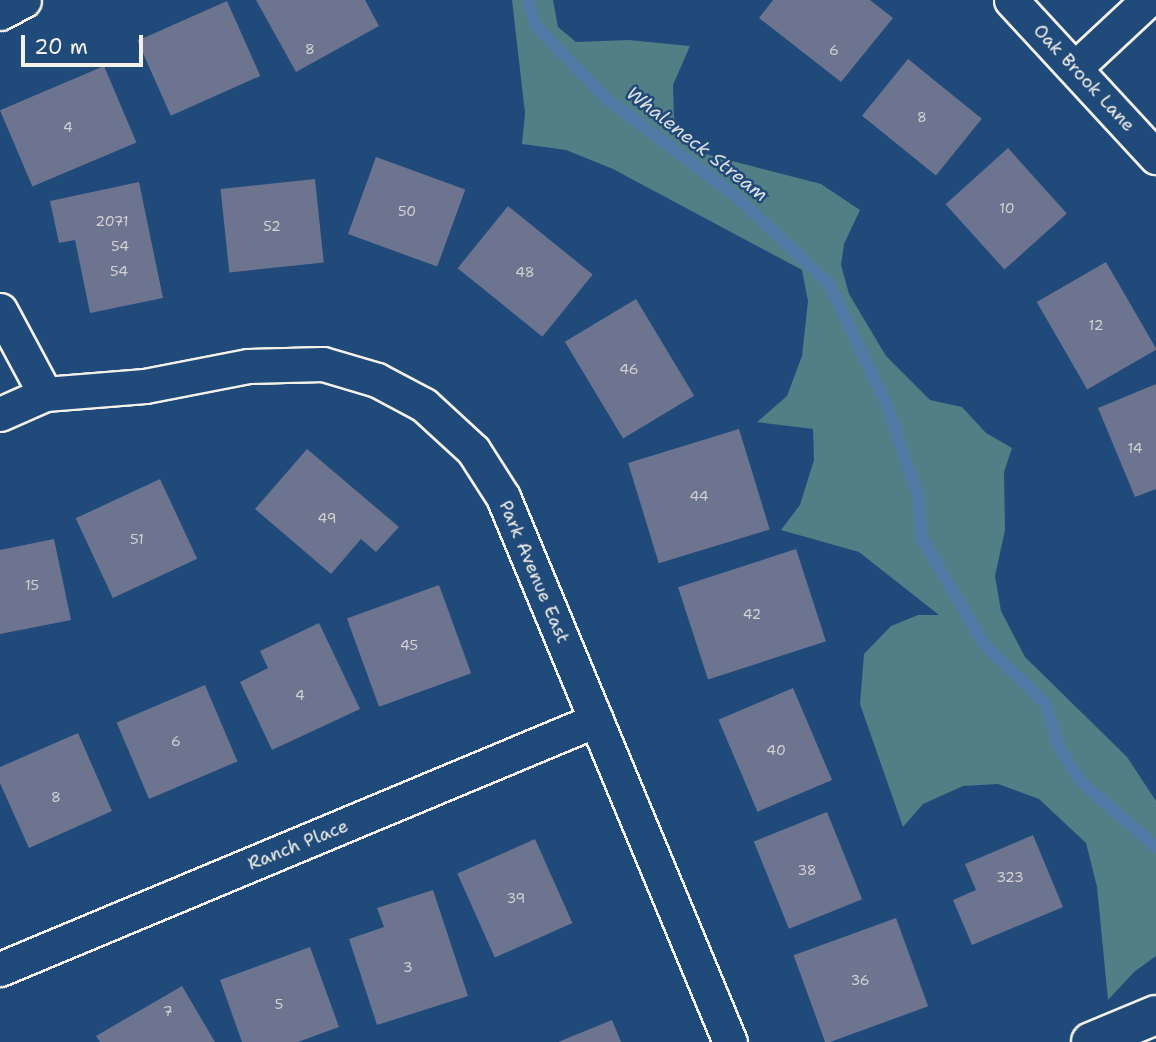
<!DOCTYPE html>
<html>
<head>
<meta charset="utf-8">
<style>
  body { margin:0 }
  #map { position:relative; width:1156px; height:1042px; overflow:hidden; background:#1f4a7a; font-family:"Shantell Sans",sans-serif }
  div>[style] { position:absolute }
  .green>* { inset:0; background:#527e86 }
  .stream>* { height:12px; margin:-6px; padding:0 6px; transform-origin:6px; border-radius:6px; background:#517ba6 }
  .building>* { inset:0; background:#6d7490; transform-origin:0 0 }
  .roads { filter:drop-shadow(2px 0 #f4f1e8) drop-shadow(-2px 0 #f4f1e8) drop-shadow(0 2px #f4f1e8) drop-shadow(0 -2px #f4f1e8) }
  .minor>* { height:33px; margin:-16.5px; padding:0 16.5px; transform-origin:16.5px; border-radius:16.5px; background:#1f4a7a }
  .tertiary>* { height:38px; margin:-19px; padding:0 19px; transform-origin:19px; border-radius:19px; background:#1f4a7a }
  span { translate:-50% -50%; white-space:nowrap; text-align:center; line-height:1.15; -webkit-text-stroke:5px #1f4a7a; paint-order:stroke }
  .number-label { font-size:14px; color:#d2d2d2 }
  .number-label span { -webkit-text-stroke-width:0 }
  .street-label { font-size:18px; color:#f4f1e8 }
  .water-label { font-size:19px; color:#dcdfde; font-style:italic }
  .scale { position:absolute; left:21px; top:35px; width:122px; height:32px; box-sizing:border-box; border:4px solid #f4f1e8; border-top:0; padding-left:9px; font-size:21px; line-height:24px; white-space:nowrap; color:#f4f1e8; -webkit-text-stroke:5px #1f4a7a; paint-order:stroke }
</style>
</head>
<body>
<div id="map">
  <div class="green">
    <i style="clip-path:polygon(512px 0,553px 0,558px 27px,576px 42px,628px 40px,690px 46px,673px 85px,674px 117px,690px 150px,821px 184px,860px 210px,844px 244px,841px 265px,849px 294px,886px 356px,930px 400px,962px 407px,986px 433px,1012px 448px,1004px 472px,1005px 530px,995px 576px,1001px 611px,1025px 657px,1127px 757px,1156px 801px,1156px 956px,1134px 972px,1108px 1000px,1097px 887px,1086px 843px,1039px 799px,998px 784px,963px 786px,923px 804px,903px 827px,860px 704px,864px 654px,891px 626px,918px 615px,939px 615px,859px 552px,781px 530px,800px 505px,814px 460px,813px 429px,757px 422px,787px 396px,802px 356px,808px 301px,802px 270px,613px 169px,566px 150px,522px 144px,525px 113px)"></i>
  </div>
  <div class="stream">
    <i style="left:528px;top:0;width:27px;rotate:73deg"></i>
    <i style="left:536px;top:26px;width:102px;rotate:45.8deg"></i>
    <i style="left:607px;top:99px;width:163px;rotate:37deg"></i>
    <i style="left:737px;top:197px;width:127px;rotate:43.4deg"></i>
    <i style="left:829px;top:284px;width:132px;rotate:64.4deg"></i>
    <i style="left:886px;top:403px;width:97px;rotate:70.8deg"></i>
    <i style="left:918px;top:495px;width:43px;rotate:84.7deg"></i>
    <i style="left:922px;top:538px;width:121px;rotate:59.8deg"></i>
    <i style="left:983px;top:643px;width:88px;rotate:44.1deg"></i>
    <i style="left:1046px;top:704px;width:45px;rotate:73.2deg"></i>
    <i style="left:1059px;top:747px;width:41px;rotate:57.8deg"></i>
    <i style="left:1081px;top:782px;width:99px;rotate:40.9deg"></i>
  </div>
  <div class="building">
    <i style="clip-path:polygon(256px 0,365px 0,379px 26px,296px 72px)"></i>
    <i style="clip-path:polygon(773px 0,870px 0,893px 18px,841px 82px,759px 18px)"></i>
    <i style="left:227px;top:1px;width:82px;height:98px;rotate:66deg"></i>
    <i style="left:908px;top:59px;width:95px;height:73px;rotate:39deg"></i>
    <i style="left:104px;top:66px;width:83px;height:113px;rotate:67deg"></i>
    <i style="left:1008px;top:148px;width:88px;height:84px;rotate:48deg"></i>
    <i style="left:376px;top:157px;width:95px;height:82px;rotate:20deg"></i>
    <i style="left:315px;top:179px;width:84px;height:95px;rotate:84deg"></i>
    <i style="clip-path:polygon(139px 182px,163px 298px,90px 313px,75px 240px,59px 243px,50px 201px)"></i>
    <i style="left:508px;top:206px;width:109px;height:80px;rotate:39deg"></i>
    <i style="left:1106px;top:262px;width:101px;height:80px;rotate:60deg"></i>
    <i style="left:636px;top:299px;width:113px;height:83px;rotate:59deg"></i>
    <i style="clip-path:polygon(1156px 384px,1156px 489px,1135px 497px,1098px 408px)"></i>
    <i style="left:739px;top:429px;width:105px;height:116px;rotate:73deg"></i>
    <i style="clip-path:polygon(307px 449px,399px 527px,376px 552px,361px 539px,331px 574px,255px 509px)"></i>
    <i style="left:160px;top:479px;width:88px;height:93px;rotate:65deg"></i>
    <i style="clip-path:polygon(54px 539px,71px 620px,0 634px,0 550px)"></i>
    <i style="left:796px;top:549px;width:97px;height:124px;rotate:72deg"></i>
    <i style="left:439px;top:585px;width:94px;height:98px;rotate:70deg"></i>
    <i style="clip-path:polygon(319px 623px,360px 709px,272px 750px,240px 682px,268px 668px,260px 651px)"></i>
    <i style="left:205px;top:685px;width:83px;height:96px;rotate:67deg"></i>
    <i style="left:793px;top:688px;width:100px;height:81px;rotate:67deg"></i>
    <i style="clip-path:polygon(78px 733px,112px 811px,29px 848px,0 783px,0 767px)"></i>
    <i style="left:827px;top:812px;width:94px;height:79px;rotate:68deg"></i>
    <i style="clip-path:polygon(1033px 835px,1063px 907px,972px 945px,953px 900px,976px 890px,965px 864px)"></i>
    <i style="left:535px;top:839px;width:92px;height:85px;rotate:66deg"></i>
    <i style="clip-path:polygon(433px 890px,468px 996px,377px 1025px,349px 939px,384px 927px,377px 908px)"></i>
    <i style="left:896px;top:918px;width:94px;height:109px;rotate:70deg"></i>
    <i style="clip-path:polygon(310px 947px,339px 1027px,298px 1042px,242px 1042px,220px 980px)"></i>
    <i style="clip-path:polygon(182px 986px,215px 1042px,100px 1042px,96px 1036px)"></i>
    <i style="clip-path:polygon(612px 1020px,621px 1042px,558px 1042px)"></i>
  </div>
  <div class="roads">
    <div class="minor">
      <i style="left:1011px;top:0;width:214px;rotate:47.3deg"></i>
      <i style="left:0;top:13px;width:27px;rotate:-28deg"></i>
      <i style="left:1075px;top:68px;width:100px;rotate:-43deg"></i>
      <i style="left:0;top:310px;width:95px;rotate:61.8deg"></i>
      <i style="left:0;top:414px;width:49px;rotate:-24deg"></i>
      <i style="left:45px;top:394px;width:100px;rotate:-4.6deg"></i>
      <i style="left:145px;top:386px;width:105px;rotate:-11deg"></i>
      <i style="left:248px;top:366px;width:75px;rotate:-1.5deg"></i>
      <i style="left:323px;top:364px;width:56px;rotate:16.5deg"></i>
      <i style="left:377px;top:380px;width:53px;rotate:28deg"></i>
      <i style="left:424px;top:405px;width:67px;rotate:42.6deg"></i>
      <i style="left:473px;top:450px;width:56px;rotate:57.4deg"></i>
      <i style="left:503px;top:497px;width:590px;rotate:67.39deg"></i>
      <i style="left:0;top:969px;width:646px;rotate:-22.67deg"></i>
    </div>
    <div class="tertiary">
      <i style="left:1091px;top:1042px;width:70px;rotate:-22.6deg"></i>
    </div>
  </div>
  <div class="number-label">
    <span style="left:310px;top:49px">8</span>
    <span style="left:834px;top:50px">6</span>
    <span style="left:922px;top:117px">8</span>
    <span style="left:68px;top:127px">4</span>
    <span style="left:1007px;top:208px">10</span>
    <span style="left:407px;top:211px">50</span>
    <span style="left:112px;top:221px">2071</span>
    <span style="left:272px;top:226px">52</span>
    <span style="left:120px;top:246px">54</span>
    <span style="left:119px;top:271px">54</span>
    <span style="left:525px;top:272px">48</span>
    <span style="left:1096px;top:325px">12</span>
    <span style="left:629px;top:369px">46</span>
    <span style="left:1135px;top:448px">14</span>
    <span style="left:699px;top:496px">44</span>
    <span style="left:327px;top:518px">49</span>
    <span style="left:137px;top:539px">51</span>
    <span style="left:32px;top:585px">15</span>
    <span style="left:752px;top:614px">42</span>
    <span style="left:409px;top:645px">45</span>
    <span style="left:300px;top:695px">4</span>
    <span style="left:176px;top:741px">6</span>
    <span style="left:776px;top:750px">40</span>
    <span style="left:56px;top:797px">8</span>
    <span style="left:807px;top:870px">38</span>
    <span style="left:1010px;top:877px">323</span>
    <span style="left:516px;top:898px">39</span>
    <span style="left:408px;top:967px">3</span>
    <span style="left:860px;top:980px">36</span>
    <span style="left:279px;top:1004px">5</span>
    <span style="left:168px;top:1011px">7</span>
  </div>
  <div class="street-label">
    <span style="left:1084px;top:78px;rotate:47deg">Oak Brook Lane</span>
    <span style="left:534px;top:572px;rotate:67deg">Park Avenue East</span>
    <span style="left:298px;top:845px;rotate:-22deg">Ranch Place</span>
  </div>
  <div class="water-label">
    <span style="left:697px;top:144px;rotate:38deg">Whaleneck Stream</span>
  </div>
  <div class="scale">20 m</div>
</div>
</body>
</html>
